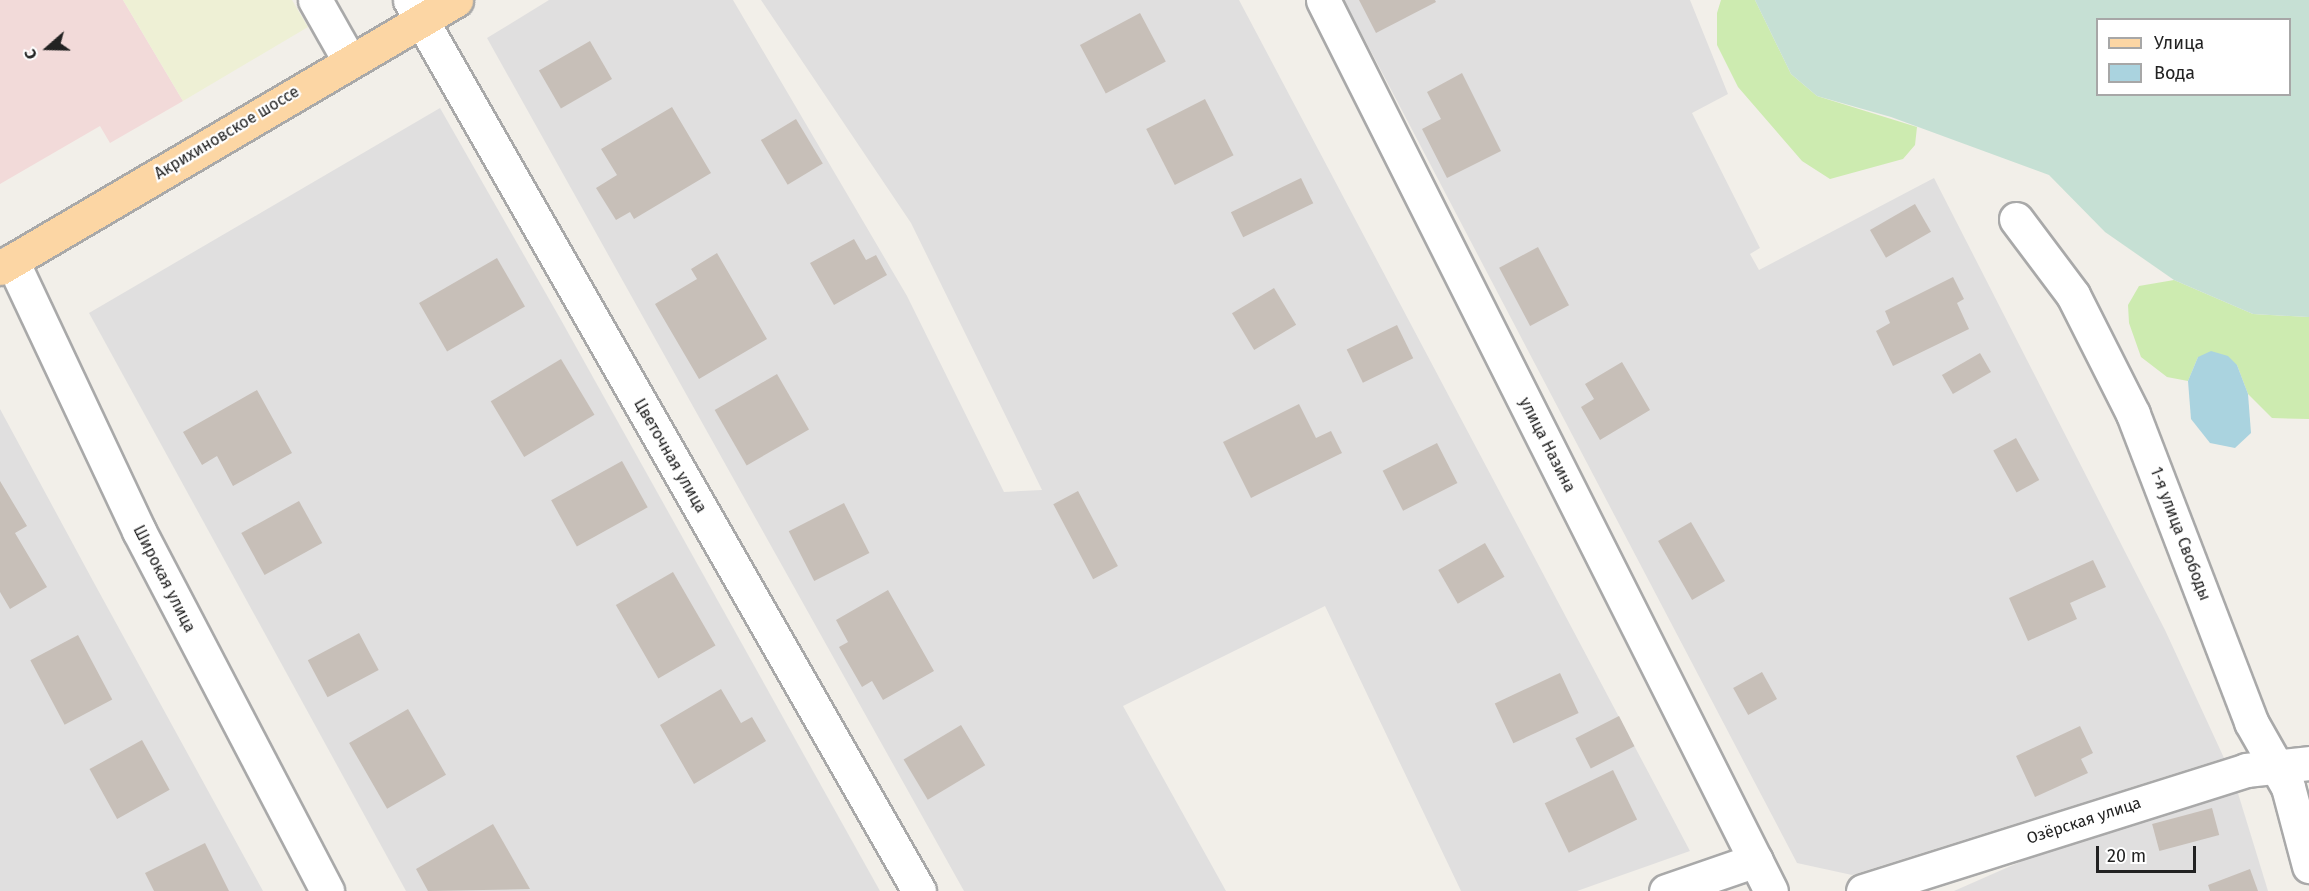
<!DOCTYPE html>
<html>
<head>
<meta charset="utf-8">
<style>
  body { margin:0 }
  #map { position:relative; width:2309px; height:891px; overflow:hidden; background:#f2efe9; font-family:"Fira Sans",sans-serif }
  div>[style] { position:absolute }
  .residential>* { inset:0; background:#e0dfdf }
  .commercial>* { inset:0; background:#f2dad9 }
  .farmland>* { inset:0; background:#eef0d5 }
  .grass>* { inset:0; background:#cdebb0 }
  .wetland>* { inset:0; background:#c6e0d4 }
  .water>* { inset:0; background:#aad3df }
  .building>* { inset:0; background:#c7bfb8; transform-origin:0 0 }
  .roads { filter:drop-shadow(2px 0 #a9a9a9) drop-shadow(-2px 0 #a9a9a9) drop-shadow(0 2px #a9a9a9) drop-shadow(0 -2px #a9a9a9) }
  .minor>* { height:33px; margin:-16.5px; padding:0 16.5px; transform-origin:16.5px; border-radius:16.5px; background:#fff }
  .major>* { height:33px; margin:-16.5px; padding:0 16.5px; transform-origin:16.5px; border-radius:16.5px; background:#fcd6a4 }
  span { translate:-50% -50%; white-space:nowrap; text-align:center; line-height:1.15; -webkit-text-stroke:4.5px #fff; paint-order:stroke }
  .street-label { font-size:16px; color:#222 }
  .legend { position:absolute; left:2096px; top:18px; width:195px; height:78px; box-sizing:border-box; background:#fff; border:2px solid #a7a7a7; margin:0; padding:8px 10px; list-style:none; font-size:18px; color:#222 }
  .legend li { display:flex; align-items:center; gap:12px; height:30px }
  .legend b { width:30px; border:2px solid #a7a7a7 }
  .north { position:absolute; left:18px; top:18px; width:60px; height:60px; -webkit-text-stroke:4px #fff; paint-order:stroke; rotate:250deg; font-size:16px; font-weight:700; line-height:24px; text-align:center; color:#222 }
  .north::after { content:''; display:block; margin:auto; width:21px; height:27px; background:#222; clip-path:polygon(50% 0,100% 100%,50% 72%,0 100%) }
  .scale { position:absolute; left:2096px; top:846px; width:100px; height:27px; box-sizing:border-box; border:3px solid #222; border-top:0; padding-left:8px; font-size:18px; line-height:21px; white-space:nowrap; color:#222; -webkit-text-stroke:4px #fff; paint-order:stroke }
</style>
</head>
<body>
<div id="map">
  <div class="residential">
    <i style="clip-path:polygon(549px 0,733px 0,907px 296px,1004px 492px,1042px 490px,911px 223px,761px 0,1239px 0,1690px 851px,1577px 891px,1461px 891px,1325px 606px,1123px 706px,1226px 891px,964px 891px,487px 38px)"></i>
    <i style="clip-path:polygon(1344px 0,1690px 0,1728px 94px,1692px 113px,1760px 248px,1750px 254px,1759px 270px,1934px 178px,2165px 630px,2224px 758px,1852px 875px,1797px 863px)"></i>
    <i style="clip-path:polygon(440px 108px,561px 320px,880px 891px,406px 891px,89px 313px)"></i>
    <i style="clip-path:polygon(0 409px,93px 581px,263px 891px,0 891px)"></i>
    <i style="clip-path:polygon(2237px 790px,2268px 891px,1954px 891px,2072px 839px)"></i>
  </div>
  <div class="commercial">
    <i style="clip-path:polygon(0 0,123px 0,183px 101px,110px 143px,100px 126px,0 184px)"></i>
  </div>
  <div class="farmland">
    <i style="clip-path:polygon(123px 0,292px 0,308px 27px,183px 101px)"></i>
  </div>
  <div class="grass">
    <i style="clip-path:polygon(1721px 0,1755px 0,1791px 74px,1817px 96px,1917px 127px,1915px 145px,1903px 159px,1830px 179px,1802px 161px,1738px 87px,1717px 45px,1717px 13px)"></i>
    <i style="clip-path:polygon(2174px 280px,2253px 314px,2309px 317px,2309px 419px,2272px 418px,2248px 394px,2237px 365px,2198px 357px,2188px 381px,2167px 377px,2141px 357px,2129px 323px,2128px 305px,2139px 286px)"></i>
  </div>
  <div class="wetland">
    <i style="clip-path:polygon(evenodd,1755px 0,2309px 0,2309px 317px,2253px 314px,2174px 280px,2105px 232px,2049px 175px,1891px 117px,1817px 96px,1791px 74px,1755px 0,2098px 20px,2290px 20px,2290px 94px,2098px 94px,2098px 20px)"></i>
  </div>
  <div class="water">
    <i style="clip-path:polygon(2211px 351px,2228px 356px,2237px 365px,2248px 394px,2251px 433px,2235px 448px,2210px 443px,2191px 419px,2188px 381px,2198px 357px)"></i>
  </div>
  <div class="building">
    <i style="clip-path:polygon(1359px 0,1435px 0,1436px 2px,1376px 33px)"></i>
    <i style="left:1140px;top:13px;width:55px;height:68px;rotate:62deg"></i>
    <i style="left:590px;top:41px;width:44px;height:59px;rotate:60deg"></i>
    <i style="clip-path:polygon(1462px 73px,1501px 151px,1447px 178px,1422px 129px,1441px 119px,1427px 92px)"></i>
    <i style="left:1205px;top:99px;width:63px;height:66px;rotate:63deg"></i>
    <i style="clip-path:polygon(672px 107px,711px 173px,634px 219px,630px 212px,616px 220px,596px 188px,617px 175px,601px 149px)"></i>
    <i style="left:796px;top:119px;width:52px;height:41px;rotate:59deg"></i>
    <i style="left:1301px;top:178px;width:28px;height:78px;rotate:64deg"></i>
    <i style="left:1915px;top:204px;width:32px;height:52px;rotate:60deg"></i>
    <i style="clip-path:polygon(854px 239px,866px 260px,876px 255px,887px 275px,834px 305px,810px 263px)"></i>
    <i style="left:1538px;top:247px;width:66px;height:44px;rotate:62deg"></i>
    <i style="clip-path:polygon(717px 253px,767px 339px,699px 379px,655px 304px,697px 279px,691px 269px)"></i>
    <i style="left:497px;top:258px;width:56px;height:90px;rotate:60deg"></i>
    <i style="clip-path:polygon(1953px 277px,1964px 299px,1957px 303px,1969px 329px,1893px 366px,1876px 331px,1890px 323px,1885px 311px)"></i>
    <i style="left:1274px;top:288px;width:43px;height:49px;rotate:59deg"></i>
    <i style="left:1397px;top:325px;width:37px;height:56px;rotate:64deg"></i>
    <i style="left:1980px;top:353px;width:22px;height:44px;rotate:60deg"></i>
    <i style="left:561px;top:359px;width:65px;height:82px;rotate:59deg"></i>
    <i style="clip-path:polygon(1622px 362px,1650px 410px,1600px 440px,1581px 407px,1594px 399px,1585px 384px)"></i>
    <i style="left:777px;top:374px;width:64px;height:72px;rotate:60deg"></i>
    <i style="clip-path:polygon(257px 390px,292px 453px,233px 486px,217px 456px,202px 465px,183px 432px)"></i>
    <i style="clip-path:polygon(1299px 404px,1316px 438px,1331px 431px,1342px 453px,1251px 498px,1223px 442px)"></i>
    <i style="left:2016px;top:438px;width:48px;height:26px;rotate:61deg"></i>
    <i style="left:1437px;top:443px;width:45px;height:61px;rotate:63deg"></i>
    <i style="left:622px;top:461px;width:53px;height:81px;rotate:61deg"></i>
    <i style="clip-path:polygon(0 481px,27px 526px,15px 533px,47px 587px,10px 609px,0 592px)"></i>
    <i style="left:1078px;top:491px;width:85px;height:28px;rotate:62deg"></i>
    <i style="left:299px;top:501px;width:48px;height:66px;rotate:61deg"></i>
    <i style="left:844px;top:503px;width:56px;height:62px;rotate:63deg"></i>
    <i style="left:1691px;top:522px;width:68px;height:38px;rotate:60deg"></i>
    <i style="left:1485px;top:543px;width:39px;height:54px;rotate:60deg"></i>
    <i style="clip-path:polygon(2093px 560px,2106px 587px,2070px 603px,2077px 619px,2028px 641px,2009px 598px)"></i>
    <i style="left:673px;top:572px;width:85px;height:66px;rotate:60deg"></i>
    <i style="clip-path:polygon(888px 590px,934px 671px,883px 700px,872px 681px,862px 687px,839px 647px,848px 642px,836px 620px)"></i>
    <i style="left:359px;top:633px;width:42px;height:58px;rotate:62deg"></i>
    <i style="left:78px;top:635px;width:73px;height:54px;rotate:62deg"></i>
    <i style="left:1762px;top:672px;width:31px;height:33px;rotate:61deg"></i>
    <i style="left:1560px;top:673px;width:44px;height:72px;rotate:65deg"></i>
    <i style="clip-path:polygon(721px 689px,741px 723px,752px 717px,766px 741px,694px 784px,660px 725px)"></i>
    <i style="left:408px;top:709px;width:76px;height:68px;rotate:60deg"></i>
    <i style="left:1619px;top:716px;width:34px;height:49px;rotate:63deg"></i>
    <i style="left:961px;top:725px;width:47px;height:67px;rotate:59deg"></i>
    <i style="clip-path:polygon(2080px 726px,2093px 753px,2081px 759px,2088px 773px,2035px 797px,2016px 756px)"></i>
    <i style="left:142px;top:740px;width:57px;height:60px;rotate:61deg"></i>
    <i style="left:1613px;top:770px;width:55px;height:76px;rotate:64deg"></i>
    <i style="left:2212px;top:808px;width:28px;height:62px;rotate:75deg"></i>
    <i style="clip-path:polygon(493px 824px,530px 889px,428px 891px,416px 869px)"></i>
    <i style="clip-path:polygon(205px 843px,229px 891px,154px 891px,145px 873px)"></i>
    <i style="clip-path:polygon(2250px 869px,2258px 891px,2210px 891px,2208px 885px)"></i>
  </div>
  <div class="roads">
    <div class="minor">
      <i style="left:315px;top:0;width:69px;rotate:60.5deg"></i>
      <i style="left:410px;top:0;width:1026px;rotate:60.26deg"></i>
      <i style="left:1323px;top:0;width:997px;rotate:63.31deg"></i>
      <i style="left:2016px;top:219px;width:95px;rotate:53.1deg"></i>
      <i style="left:2073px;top:295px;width:133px;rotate:63.2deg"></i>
      <i style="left:2133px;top:414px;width:330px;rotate:69deg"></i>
      <i style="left:2251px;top:722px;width:75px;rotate:60.4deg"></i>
      <i style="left:2288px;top:787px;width:82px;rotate:75.1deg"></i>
      <i style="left:12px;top:261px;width:298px;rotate:64.8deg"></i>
      <i style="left:139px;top:531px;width:406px;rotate:62.4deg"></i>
      <i style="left:1666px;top:891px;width:95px;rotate:-19deg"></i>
      <i style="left:1863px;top:891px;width:402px;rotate:-17.5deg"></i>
      <i style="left:2246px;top:770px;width:63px;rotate:-6.3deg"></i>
    </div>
    <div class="major">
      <i style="left:0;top:268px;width:529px;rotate:-30.44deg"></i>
    </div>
  </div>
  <div class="street-label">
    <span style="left:227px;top:133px;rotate:-31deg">Акрихиновское шоссе</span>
    <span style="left:1547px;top:445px;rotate:63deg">улица Назина</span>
    <span style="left:670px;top:456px;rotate:60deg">Цветочная улица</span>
    <span style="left:2180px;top:534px;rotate:69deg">1-я улица Свободы</span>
    <span style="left:164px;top:579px;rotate:63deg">Широкая улица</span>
    <span style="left:2084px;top:821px;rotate:-18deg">Озёрская улица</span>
  </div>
  <ul class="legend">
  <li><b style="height:8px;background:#fcd6a4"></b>Улица</li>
  <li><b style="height:16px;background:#aad3df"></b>Вода</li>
  </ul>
  <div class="north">С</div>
  <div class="scale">20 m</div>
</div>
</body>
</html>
